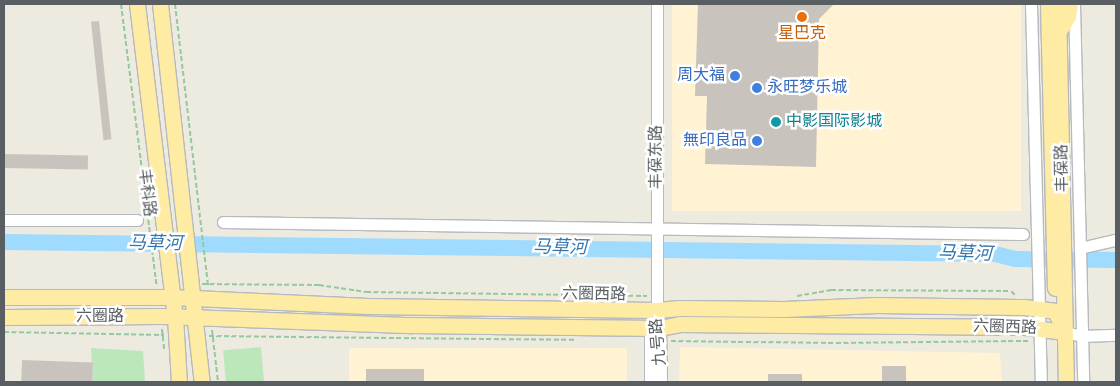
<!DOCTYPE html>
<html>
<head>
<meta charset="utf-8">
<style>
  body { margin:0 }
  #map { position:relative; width:1120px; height:386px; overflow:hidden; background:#edeae0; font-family:"Sofia Sans Condensed","Noto Sans SC",sans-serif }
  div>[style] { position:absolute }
  .commercial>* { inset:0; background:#fff3d4; transform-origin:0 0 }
  .green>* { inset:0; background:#bce7ba; transform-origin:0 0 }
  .river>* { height:16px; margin:-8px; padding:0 8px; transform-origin:8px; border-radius:8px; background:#9fdaff }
  .building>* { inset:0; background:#c8c4bd; transform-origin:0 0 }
  .path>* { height:2px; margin-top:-1px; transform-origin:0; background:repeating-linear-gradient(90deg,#93c9a0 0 5px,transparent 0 7.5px) }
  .roads { filter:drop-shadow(1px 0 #b6b9be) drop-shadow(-1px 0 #b6b9be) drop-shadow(0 1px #b6b9be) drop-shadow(0 -1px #b6b9be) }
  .minor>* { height:11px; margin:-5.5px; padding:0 5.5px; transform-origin:5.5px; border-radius:5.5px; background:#fff }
  .major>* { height:15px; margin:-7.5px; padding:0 7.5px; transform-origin:7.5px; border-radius:7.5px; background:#ffeca4 }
  .dots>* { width:14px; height:14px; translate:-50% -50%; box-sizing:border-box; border:2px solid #fff; border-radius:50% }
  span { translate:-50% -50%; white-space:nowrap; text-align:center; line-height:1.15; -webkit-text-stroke:5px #fff; paint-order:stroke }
  .food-label { font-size:16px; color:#c56008 }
  .shop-label { font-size:16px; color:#366cbe }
  .right { translate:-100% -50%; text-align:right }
  .left { translate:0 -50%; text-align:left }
  .culture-label { font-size:16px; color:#0d838f }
  .street-label { font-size:16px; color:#595e63 }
  .water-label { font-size:18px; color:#3375ae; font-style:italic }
  .frame { position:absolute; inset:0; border:5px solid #595e63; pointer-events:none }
</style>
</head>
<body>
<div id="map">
  <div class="commercial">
    <i style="left:672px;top:4px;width:349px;height:207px"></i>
    <i style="clip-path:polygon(680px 347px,1000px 353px,1002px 382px,679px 382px)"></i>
    <i style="left:627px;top:348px;width:34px;height:278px;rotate:90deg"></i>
  </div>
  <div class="green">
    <i style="left:261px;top:347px;width:35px;height:38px;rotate:85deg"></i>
    <i style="clip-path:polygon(91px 348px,143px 351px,145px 382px,93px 382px)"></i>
  </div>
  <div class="river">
    <i style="left:4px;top:242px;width:991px;rotate:0.69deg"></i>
    <i style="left:995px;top:254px;width:21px;rotate:14deg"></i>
    <i style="left:1015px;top:259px;width:101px;rotate:0.6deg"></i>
  </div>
  <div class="building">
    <i style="clip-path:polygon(698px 4px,834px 4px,819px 19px,816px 167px,705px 164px,707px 96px,695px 96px)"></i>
    <i style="left:99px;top:21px;width:119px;height:8px;rotate:84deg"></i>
    <i style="left:4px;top:154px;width:84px;height:14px;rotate:1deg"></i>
    <i style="left:22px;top:360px;width:71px;height:22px;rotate:2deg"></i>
    <i style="left:882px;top:366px;width:24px;height:16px"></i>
    <i style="left:366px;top:369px;width:58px;height:13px"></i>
    <i style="left:768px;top:374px;width:34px;height:8px"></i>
  </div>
  <div class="path">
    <i style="left:121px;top:4px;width:285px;rotate:82.8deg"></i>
    <i style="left:175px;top:4px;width:283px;rotate:83.3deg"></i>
    <i style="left:202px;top:284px;width:117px;rotate:0.5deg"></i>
    <i style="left:319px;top:285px;width:48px;rotate:8.5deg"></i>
    <i style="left:366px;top:292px;width:281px;rotate:0.8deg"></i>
    <i style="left:797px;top:296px;width:35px;rotate:-10deg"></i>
    <i style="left:831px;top:290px;width:180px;rotate:0.3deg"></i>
    <i style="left:1011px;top:291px;width:6px;rotate:45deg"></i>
    <i style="left:162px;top:329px;width:20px;rotate:84deg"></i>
    <i style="left:212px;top:330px;width:52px;rotate:83.4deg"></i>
    <i style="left:4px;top:332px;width:160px;rotate:1.1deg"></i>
    <i style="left:209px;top:336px;width:367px;rotate:0.6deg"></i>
    <i style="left:671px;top:341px;width:165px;rotate:0.7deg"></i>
    <i style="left:836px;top:343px;width:195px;rotate:-0.6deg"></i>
  </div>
  <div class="roads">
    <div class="minor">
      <i style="left:657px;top:4px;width:306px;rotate:90deg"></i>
      <i style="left:657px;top:310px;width:18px;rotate:81deg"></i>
      <i style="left:660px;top:328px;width:54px;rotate:88.9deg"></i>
      <i style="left:1031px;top:4px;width:378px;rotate:88.5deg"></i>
      <i style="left:1074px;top:4px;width:378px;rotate:88.6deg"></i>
      <i style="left:4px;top:220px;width:133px"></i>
      <i style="left:223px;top:222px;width:800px;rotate:0.86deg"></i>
      <i style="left:1080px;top:248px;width:37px;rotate:-13deg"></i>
      <i style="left:1065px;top:332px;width:17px;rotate:13deg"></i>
      <i style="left:1082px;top:336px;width:34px;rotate:-2deg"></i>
      <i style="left:650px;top:382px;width:55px;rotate:-90deg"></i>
      <i style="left:650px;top:327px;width:7px;rotate:-63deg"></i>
    </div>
    <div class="major">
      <i style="left:137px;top:4px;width:315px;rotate:83.1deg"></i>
      <i style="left:175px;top:317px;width:65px;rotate:86.5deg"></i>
      <i style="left:160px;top:4px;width:380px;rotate:83.7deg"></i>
      <i style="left:1048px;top:4px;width:284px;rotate:88.6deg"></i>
      <i style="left:1058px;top:4px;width:378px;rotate:88.8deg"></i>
      <i style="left:1061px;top:28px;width:14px;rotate:-60deg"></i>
      <i style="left:1068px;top:16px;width:12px;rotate:-81deg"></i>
      <i style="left:4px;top:297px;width:168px"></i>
      <i style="left:172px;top:297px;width:196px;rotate:2.6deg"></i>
      <i style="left:368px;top:306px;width:289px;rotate:0.8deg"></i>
      <i style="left:657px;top:310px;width:22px;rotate:-5deg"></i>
      <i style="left:679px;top:308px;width:105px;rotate:0.5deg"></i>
      <i style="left:784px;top:309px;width:93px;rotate:-2.5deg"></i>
      <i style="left:877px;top:305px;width:147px;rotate:0.8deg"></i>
      <i style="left:1024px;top:307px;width:31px;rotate:7deg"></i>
      <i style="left:1055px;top:311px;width:23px;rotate:65deg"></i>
      <i style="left:4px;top:317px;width:158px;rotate:-0.4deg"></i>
      <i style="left:162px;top:316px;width:250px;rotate:2.1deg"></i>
      <i style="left:412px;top:325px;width:248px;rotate:0.7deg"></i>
      <i style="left:660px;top:328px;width:20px;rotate:-11deg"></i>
      <i style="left:680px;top:324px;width:345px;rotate:0.5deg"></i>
      <i style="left:1025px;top:327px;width:40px;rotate:7.1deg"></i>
    </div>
  </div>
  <div class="dots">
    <i style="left:802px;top:17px;background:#e8710a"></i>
    <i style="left:735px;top:76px;background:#3f7fe0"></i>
    <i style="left:757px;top:88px;background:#3f7fe0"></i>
    <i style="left:776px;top:122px;background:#0f9aa8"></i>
    <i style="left:757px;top:141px;background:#3f7fe0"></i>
  </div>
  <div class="food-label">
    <span style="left:802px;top:34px">星巴克</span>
  </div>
  <div class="shop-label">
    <span class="right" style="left:725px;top:76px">周大福</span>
    <span class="left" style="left:767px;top:88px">永旺梦乐城</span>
    <span class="right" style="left:747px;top:141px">無印良品</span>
  </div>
  <div class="culture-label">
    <span class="left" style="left:786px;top:122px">中影国际影城</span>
  </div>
  <div class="street-label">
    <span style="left:657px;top:157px;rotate:-90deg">丰葆东路</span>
    <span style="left:1063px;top:168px;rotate:-91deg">丰葆路</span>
    <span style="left:146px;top:193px;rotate:83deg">丰科路</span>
    <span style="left:594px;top:295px;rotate:1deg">六圈西路</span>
    <span style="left:100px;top:317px">六圈路</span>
    <span style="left:1005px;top:328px;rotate:2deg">六圈西路</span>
    <span style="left:659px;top:342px;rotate:-95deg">九号路</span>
  </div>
  <div class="water-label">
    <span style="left:155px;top:244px;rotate:1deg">马草河</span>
    <span style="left:560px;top:248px;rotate:1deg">马草河</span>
    <span style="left:965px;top:254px;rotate:2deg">马草河</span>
  </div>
  <div class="frame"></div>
</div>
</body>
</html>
